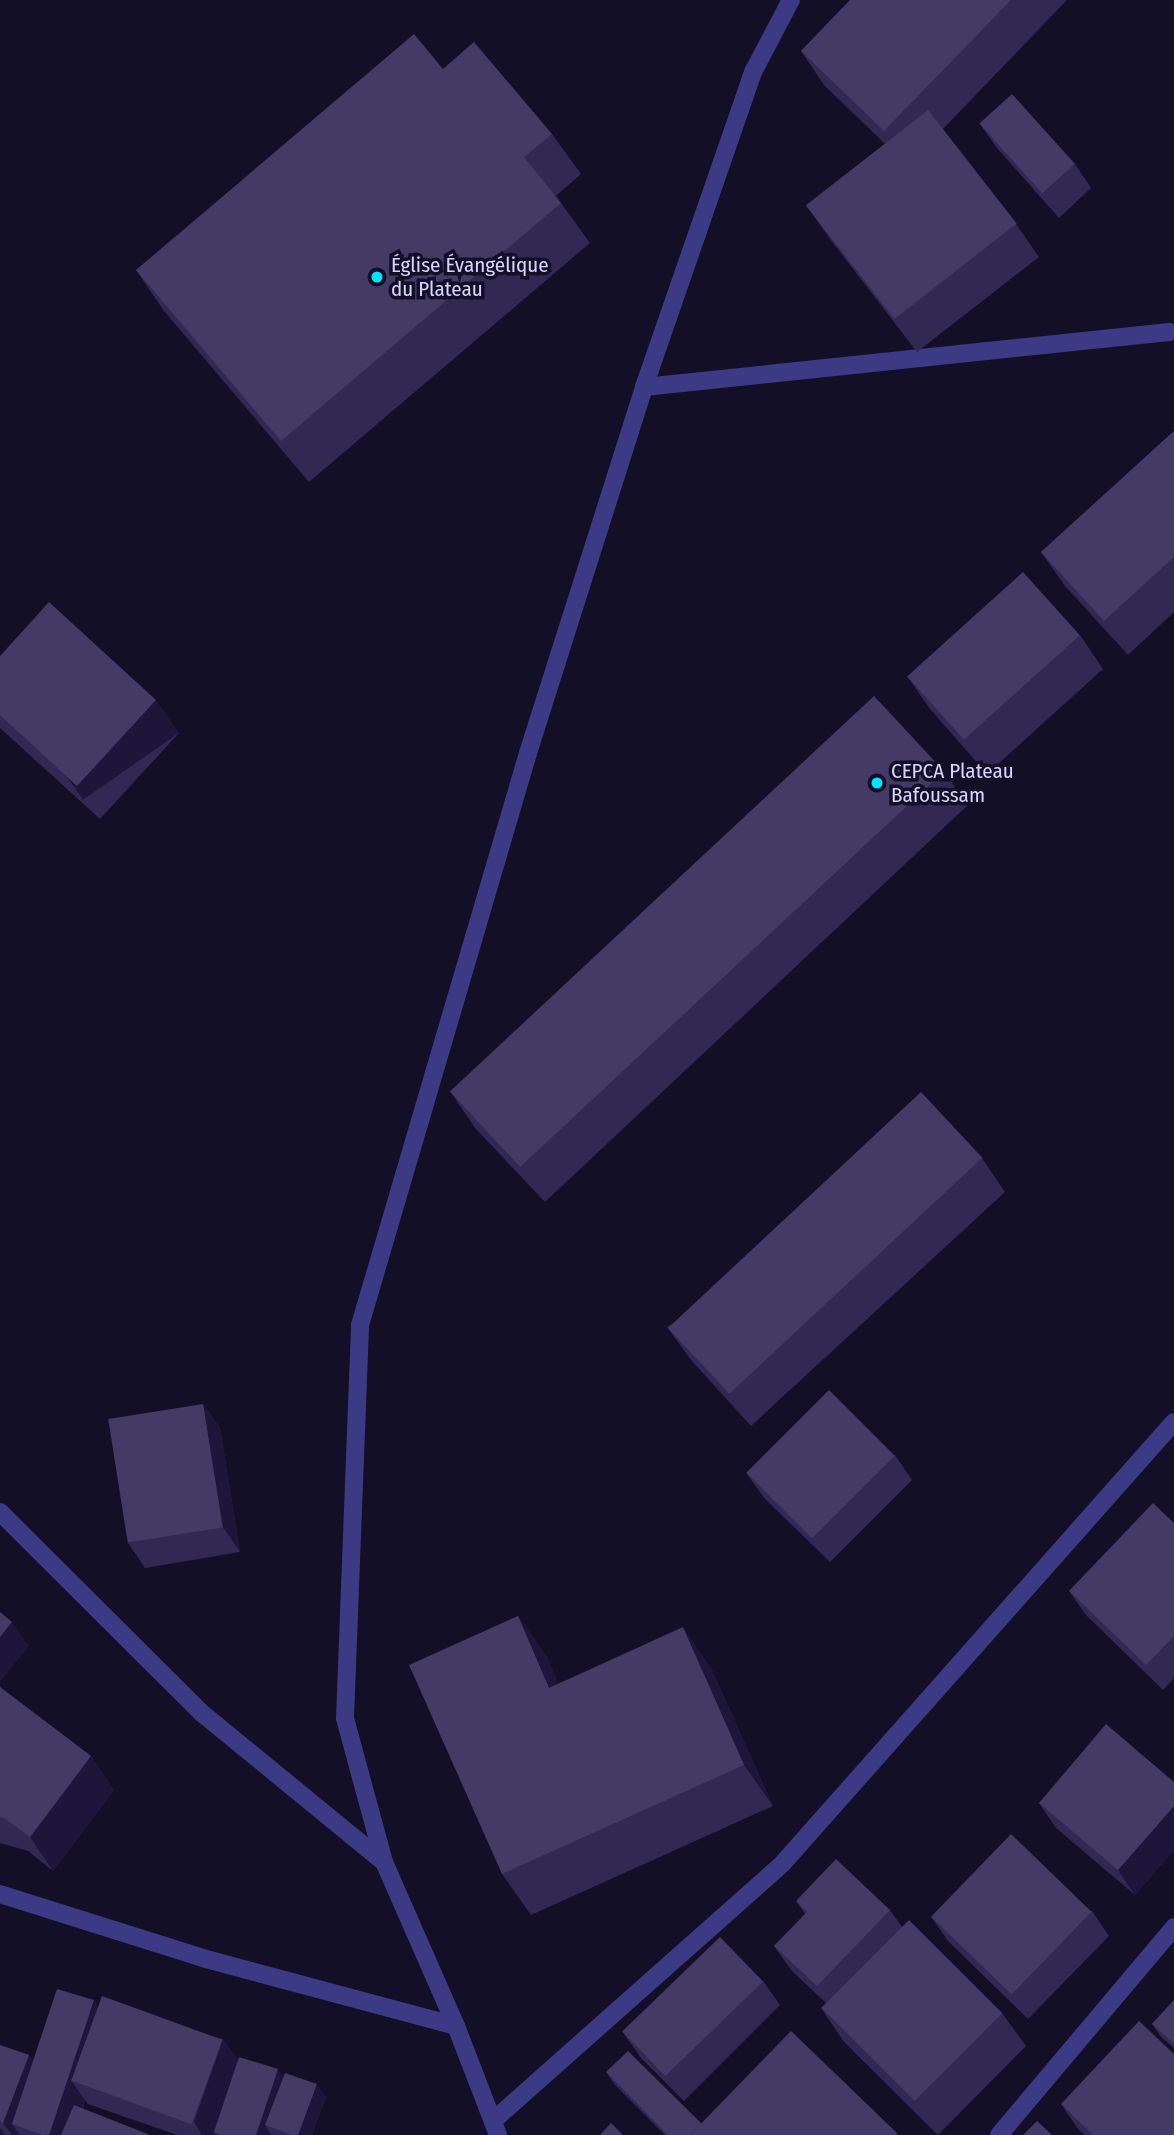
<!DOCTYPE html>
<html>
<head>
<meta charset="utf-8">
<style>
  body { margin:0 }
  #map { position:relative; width:1174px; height:2135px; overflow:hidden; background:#130f26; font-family:"Fira Sans Condensed",sans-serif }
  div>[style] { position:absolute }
  .service>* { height:18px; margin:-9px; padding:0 9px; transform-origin:9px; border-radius:9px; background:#3d3a85 }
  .minor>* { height:18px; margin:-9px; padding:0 9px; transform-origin:9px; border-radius:9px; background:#3d3a85 }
  .wall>* { inset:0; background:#312854 }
  .shaded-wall>* { inset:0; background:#1d163a; transform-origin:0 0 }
  .building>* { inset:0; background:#433a66; transform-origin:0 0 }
  .dots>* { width:19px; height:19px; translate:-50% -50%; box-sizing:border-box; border:4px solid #130f26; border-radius:50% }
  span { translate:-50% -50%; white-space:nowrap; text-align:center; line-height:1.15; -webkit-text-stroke:7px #130f26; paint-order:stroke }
  .poi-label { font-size:21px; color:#d9d4ff }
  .left { translate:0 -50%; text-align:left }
</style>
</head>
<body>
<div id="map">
  <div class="service">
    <i style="left:644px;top:387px;width:528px;rotate:-5.98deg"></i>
    <i style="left:384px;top:1862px;width:149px;rotate:-105.2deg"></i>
    <i style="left:345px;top:1718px;width:393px;rotate:-87.8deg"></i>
    <i style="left:360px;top:1325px;width:596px;rotate:-73.63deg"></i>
    <i style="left:528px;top:753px;width:384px;rotate:-72.4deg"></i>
    <i style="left:644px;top:387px;width:333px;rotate:-70.9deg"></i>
    <i style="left:753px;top:72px;width:81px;rotate:-62.2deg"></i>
  </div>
  <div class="minor">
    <i style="left:0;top:1512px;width:286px;rotate:44.9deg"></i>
    <i style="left:203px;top:1714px;width:234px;rotate:39.3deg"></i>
    <i style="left:384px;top:1862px;width:179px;rotate:66.3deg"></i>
    <i style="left:0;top:1894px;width:216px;rotate:17.5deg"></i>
    <i style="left:206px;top:1959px;width:259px;rotate:15deg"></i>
    <i style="left:456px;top:2026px;width:117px;rotate:68.9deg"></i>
    <i style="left:495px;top:2119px;width:385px;rotate:-41.6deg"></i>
    <i style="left:783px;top:1863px;width:589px;rotate:-48.44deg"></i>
    <i style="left:999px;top:2135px;width:272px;rotate:-49.9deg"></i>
  </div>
  <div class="wall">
    <i style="clip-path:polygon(850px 0,1067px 0,943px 129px,1016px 224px,1039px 257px,917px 352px,830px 239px,806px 205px,885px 144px,824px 85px,801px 51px)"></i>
    <i style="clip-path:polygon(443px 69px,552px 134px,581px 174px,556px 196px,590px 243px,309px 482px,164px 311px,136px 270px)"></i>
    <i style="clip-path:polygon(980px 124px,1075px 164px,1091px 188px,1059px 218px,997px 148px)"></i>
    <i style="clip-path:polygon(1174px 431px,1174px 612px,1128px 655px,1065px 586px,1041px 552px)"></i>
    <i style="clip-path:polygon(1080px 635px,1103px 669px,987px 774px,930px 709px,907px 676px)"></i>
    <i style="clip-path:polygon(0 656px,179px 733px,100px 819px,0 728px)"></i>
    <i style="clip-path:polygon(944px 772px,968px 805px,545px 1202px,475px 1128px,452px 1094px)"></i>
    <i style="clip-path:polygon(982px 1158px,1005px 1192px,751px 1426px,691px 1360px,667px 1327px)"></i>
    <i style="clip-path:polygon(203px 1404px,220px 1428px,240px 1552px,145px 1568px,128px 1543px)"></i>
    <i style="clip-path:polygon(895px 1455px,912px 1480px,830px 1562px,764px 1498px,747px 1474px)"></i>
    <i style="clip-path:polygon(1174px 1523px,1174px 1678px,1163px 1690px,1086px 1615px,1069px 1591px)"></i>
    <i style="clip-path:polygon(518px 1616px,547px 1657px,558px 1683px,711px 1668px,773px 1806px,531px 1915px,502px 1874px)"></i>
    <i style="clip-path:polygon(0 1687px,91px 1756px,114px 1790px,53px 1871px,28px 1851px,0 1843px)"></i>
    <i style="clip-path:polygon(1174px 1782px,1174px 1850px,1135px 1895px,1056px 1828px,1039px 1803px)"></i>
    <i style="clip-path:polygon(796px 1901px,890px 1910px,902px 1927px,1002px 2013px,1026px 2046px,938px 2135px,844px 2042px,821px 2008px,826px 2003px,791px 1970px,774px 1946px,805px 1914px)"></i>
    <i style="clip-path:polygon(1092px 1911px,1109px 1936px,1028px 2019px,948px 1941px,931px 1917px)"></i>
    <i style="clip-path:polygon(763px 1981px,780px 2005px,684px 2101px,641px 2058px,624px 2034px)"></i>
    <i style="clip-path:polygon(1174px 2000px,1174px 2048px,1161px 2037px,1152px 2024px)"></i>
    <i style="clip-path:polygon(98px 2007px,223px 2039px,238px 2060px,283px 2077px,326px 2097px,312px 2135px,271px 2135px,270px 2133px,269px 2135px,216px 2135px,215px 2134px,215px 2135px,177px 2135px,88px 2104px,85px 2100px,83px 2109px,150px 2135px,0 2135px,0 2045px,29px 2055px,33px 2061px)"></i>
    <i style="clip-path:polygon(606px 2072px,701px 2123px,897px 2133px,898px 2135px,665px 2135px,615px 2085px)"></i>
    <i style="clip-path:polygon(1061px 2104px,1174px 2135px,1085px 2135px,1078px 2129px)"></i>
  </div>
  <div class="shaded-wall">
    <i style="left:156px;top:700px;width:40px;height:117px;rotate:55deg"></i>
    <i style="clip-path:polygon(203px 1404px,220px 1428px,240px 1552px,223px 1527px)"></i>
    <i style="clip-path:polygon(518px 1616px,547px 1657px,578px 1728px,549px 1688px)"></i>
    <i style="clip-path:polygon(12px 1622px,29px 1646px,0 1682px,0 1637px)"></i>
    <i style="clip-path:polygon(683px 1627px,711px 1668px,773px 1806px,744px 1765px)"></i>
    <i style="clip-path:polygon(91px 1756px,114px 1790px,53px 1871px,30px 1837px)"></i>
    <i style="clip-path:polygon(1174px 1806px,1174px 1850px,1135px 1895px,1118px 1870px)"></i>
    <i style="clip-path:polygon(94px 2000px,110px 2025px,71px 2080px,85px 2100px,74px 2135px,49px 2135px)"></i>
    <i style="clip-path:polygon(223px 2039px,240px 2063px,214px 2132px,215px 2135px,202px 2135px,194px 2122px)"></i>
    <i style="clip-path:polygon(29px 2055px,46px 2079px,12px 2124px,20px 2135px,12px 2135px,3px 2123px)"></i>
    <i style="clip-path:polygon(278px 2069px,287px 2082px,265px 2125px,270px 2133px,269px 2135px,256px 2135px)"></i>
    <i style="clip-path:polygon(317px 2084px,326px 2097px,312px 2135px,298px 2135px)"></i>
    <i style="clip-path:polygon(0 2128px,5px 2135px,0 2135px)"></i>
  </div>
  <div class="building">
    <i style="clip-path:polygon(850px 0,1011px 0,884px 131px,801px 51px)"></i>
    <i style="clip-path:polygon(414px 34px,443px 69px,474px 42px,552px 134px,524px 157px,561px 203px,281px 441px,136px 270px)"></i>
    <i style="left:1012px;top:94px;width:94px;height:44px;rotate:48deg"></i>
    <i style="left:928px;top:110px;width:144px;height:155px;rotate:52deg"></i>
    <i style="clip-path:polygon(1174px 431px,1174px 557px,1104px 621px,1041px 552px)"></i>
    <i style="left:1023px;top:572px;width:85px;height:156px;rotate:48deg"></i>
    <i style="clip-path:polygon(49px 602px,156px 700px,77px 786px,0 715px,0 656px)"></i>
    <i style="left:874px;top:696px;width:103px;height:580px;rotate:47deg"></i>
    <i style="left:921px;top:1092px;width:90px;height:346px;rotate:47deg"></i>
    <i style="left:829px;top:1390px;width:93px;height:117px;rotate:45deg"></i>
    <i style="left:203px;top:1404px;width:125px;height:96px;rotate:81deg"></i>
    <i style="clip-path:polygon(1153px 1503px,1174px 1523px,1174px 1636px,1146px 1665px,1069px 1591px)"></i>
    <i style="clip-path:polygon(0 1612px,12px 1622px,0 1637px)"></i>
    <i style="clip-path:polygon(518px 1616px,549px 1688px,683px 1627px,744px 1765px,502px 1874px,409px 1665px)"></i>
    <i style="clip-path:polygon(0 1687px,91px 1756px,30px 1837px,4px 1818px,0 1817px)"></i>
    <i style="clip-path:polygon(1106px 1724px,1174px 1782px,1174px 1806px,1118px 1870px,1039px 1803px)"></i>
    <i style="left:1011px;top:1834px;width:112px;height:115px;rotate:44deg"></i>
    <i style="clip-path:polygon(836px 1859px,890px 1910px,817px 1986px,774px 1946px,807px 1912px,796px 1901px)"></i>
    <i style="left:909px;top:1920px;width:132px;height:124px;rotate:45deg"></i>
    <i style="left:720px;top:1937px;width:62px;height:136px;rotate:46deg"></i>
    <i style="clip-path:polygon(57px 1989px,94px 2000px,49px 2135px,43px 2135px,12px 2124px)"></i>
    <i style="left:102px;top:1996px;width:128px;height:90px;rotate:20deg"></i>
    <i style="clip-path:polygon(1174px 2000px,1174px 2044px,1152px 2024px)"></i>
    <i style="clip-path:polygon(1139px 2021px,1174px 2054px,1174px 2135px,1093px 2135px,1061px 2104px)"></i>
    <i style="clip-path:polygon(791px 2031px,897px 2133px,895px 2135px,690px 2135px)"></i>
    <i style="clip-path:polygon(0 2045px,29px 2055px,3px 2123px,0 2121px)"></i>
    <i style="clip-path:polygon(628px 2051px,701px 2123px,690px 2135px,668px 2135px,606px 2072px)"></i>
    <i style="clip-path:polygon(239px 2057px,278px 2069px,256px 2135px,222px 2135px,214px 2132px)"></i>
    <i style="clip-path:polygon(285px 2073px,317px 2084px,298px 2135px,292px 2135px,265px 2125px)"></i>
    <i style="clip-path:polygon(74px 2105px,150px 2135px,61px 2135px)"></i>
    <i style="clip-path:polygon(1037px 2121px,1052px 2135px,1023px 2135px)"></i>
    <i style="clip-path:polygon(611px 2123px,623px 2135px,600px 2135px)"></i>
  </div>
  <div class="dots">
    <i style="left:377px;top:277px;background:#00e5ff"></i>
    <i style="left:877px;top:783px;background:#00e5ff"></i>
  </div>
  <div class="poi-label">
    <span class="left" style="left:391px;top:277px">Église Évangélique<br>du Plateau</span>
    <span class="left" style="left:891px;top:783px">CEPCA Plateau<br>Bafoussam</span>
  </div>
</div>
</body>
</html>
